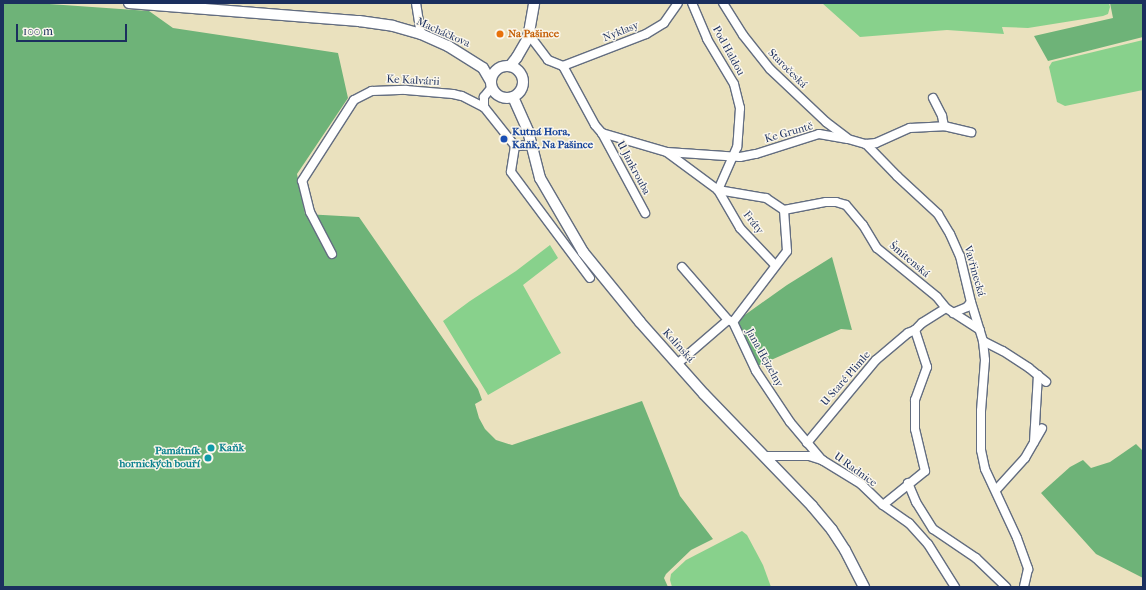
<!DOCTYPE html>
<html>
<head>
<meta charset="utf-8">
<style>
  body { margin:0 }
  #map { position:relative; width:1146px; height:590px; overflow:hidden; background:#eae1be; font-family:"IM FELL French Canon",serif }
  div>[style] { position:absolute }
  .green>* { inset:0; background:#88d18c }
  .forest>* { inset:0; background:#6eb378 }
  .roads { filter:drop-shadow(1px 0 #636d80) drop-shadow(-1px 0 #636d80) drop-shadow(0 1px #636d80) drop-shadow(0 -1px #636d80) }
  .minor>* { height:8px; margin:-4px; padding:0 4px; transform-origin:4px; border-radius:4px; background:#fff }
  .tertiary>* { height:10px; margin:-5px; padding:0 5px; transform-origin:5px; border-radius:5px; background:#fff }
  .tertiary>.ring { margin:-5px; padding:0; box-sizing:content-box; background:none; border:10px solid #fff; border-radius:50% }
  .dots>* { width:11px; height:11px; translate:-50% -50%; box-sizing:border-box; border:2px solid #fbf7ec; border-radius:50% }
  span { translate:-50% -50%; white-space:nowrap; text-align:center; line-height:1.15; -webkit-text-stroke:3px #fbf7ec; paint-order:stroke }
  .street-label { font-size:11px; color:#1b2f5e }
  .food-label { font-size:11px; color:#c56008; font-weight:700 }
  .left { translate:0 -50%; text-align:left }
  .transit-label { font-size:11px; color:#164399; font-weight:700 }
  .culture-label { font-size:11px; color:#0d838f; font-weight:700 }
  .right { translate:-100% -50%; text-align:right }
  .frame { position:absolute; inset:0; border:4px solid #1b2f5e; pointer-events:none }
  .scale { position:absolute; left:16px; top:24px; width:111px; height:18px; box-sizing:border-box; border:2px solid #1b2f5e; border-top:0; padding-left:5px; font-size:12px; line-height:14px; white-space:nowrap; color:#1b2f5e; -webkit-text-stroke:3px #fbf7ec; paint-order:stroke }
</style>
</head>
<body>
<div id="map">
  <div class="green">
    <i style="clip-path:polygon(822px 3px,1109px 3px,1110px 7px,1108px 14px,1103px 16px,1028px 28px,1002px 27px,1004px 34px,947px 30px,860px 37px)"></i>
    <i style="clip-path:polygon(1143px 40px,1143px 90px,1065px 106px,1057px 102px,1049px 67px,1052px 62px)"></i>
    <i style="clip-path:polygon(550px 245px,558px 258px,523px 285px,561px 353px,488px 395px,443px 321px,470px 301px,516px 271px)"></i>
    <i style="clip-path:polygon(742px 531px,747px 535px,763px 565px,771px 587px,672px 587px,670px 580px,671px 574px,686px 560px)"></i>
  </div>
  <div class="forest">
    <i style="clip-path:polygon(3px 3px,35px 3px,149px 11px,173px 28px,338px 53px,348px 98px,297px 174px,305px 214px,359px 217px,478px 389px,482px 400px,475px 404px,479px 418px,485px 429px,496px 440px,512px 445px,642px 401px,680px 496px,713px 539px,691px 550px,666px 574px,664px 578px,668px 587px,3px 587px)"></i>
    <i style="clip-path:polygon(1110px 3px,1143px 3px,1143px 37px,1048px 61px,1034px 36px,1113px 18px)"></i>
    <i style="clip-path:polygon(832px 257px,852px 330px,841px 329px,753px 368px,735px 322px,787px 285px)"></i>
    <i style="clip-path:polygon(1136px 444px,1143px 451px,1143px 578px,1096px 554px,1041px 493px,1070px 467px,1083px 460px,1091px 468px,1110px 462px)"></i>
  </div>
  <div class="roads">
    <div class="minor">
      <i style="left:416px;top:3px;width:31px;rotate:81deg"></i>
      <i style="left:692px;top:3px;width:39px;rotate:67deg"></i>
      <i style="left:707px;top:39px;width:52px;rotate:59deg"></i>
      <i style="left:734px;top:84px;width:25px;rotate:76deg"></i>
      <i style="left:740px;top:108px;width:39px;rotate:94deg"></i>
      <i style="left:737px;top:147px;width:47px;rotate:113.8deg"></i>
      <i style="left:723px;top:3px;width:38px;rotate:58deg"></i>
      <i style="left:743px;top:35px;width:43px;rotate:51.5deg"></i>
      <i style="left:770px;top:69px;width:77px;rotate:43.4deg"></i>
      <i style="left:826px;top:122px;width:26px;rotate:37deg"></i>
      <i style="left:528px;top:38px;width:5px;rotate:22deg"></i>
      <i style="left:533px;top:40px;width:25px;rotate:53deg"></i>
      <i style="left:548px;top:60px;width:16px;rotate:22deg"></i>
      <i style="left:563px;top:66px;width:67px;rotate:61.5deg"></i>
      <i style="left:595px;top:125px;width:11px;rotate:49deg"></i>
      <i style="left:602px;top:133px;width:68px;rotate:16.3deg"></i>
      <i style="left:667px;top:152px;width:73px;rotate:3.9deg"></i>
      <i style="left:740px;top:157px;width:16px;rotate:-11deg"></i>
      <i style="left:756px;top:154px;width:66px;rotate:-17.6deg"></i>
      <i style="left:819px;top:134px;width:29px;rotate:10deg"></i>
      <i style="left:848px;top:139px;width:19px;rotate:16deg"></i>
      <i style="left:866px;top:144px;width:10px;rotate:-6deg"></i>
      <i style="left:876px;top:143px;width:37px;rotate:-24deg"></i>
      <i style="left:910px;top:128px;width:34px;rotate:-3deg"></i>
      <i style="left:944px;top:126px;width:28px;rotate:13deg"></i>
      <i style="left:563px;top:66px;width:89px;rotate:-21.1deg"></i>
      <i style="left:646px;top:34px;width:21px;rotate:-31deg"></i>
      <i style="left:664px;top:23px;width:24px;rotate:-55deg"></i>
      <i style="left:492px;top:87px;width:13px;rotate:129deg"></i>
      <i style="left:484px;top:97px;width:10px;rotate:90deg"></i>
      <i style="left:484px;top:107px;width:50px;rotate:51.5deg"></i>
      <i style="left:515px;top:146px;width:17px;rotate:-3deg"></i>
      <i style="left:933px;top:98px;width:20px;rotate:63deg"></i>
      <i style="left:942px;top:116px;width:10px;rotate:79deg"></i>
      <i style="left:602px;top:133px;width:91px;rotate:61.7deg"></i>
      <i style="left:866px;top:144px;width:45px;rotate:45.9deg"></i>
      <i style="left:897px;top:176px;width:56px;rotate:42.8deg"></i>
      <i style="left:938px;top:214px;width:23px;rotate:59deg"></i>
      <i style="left:950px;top:234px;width:24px;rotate:66deg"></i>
      <i style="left:960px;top:256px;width:47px;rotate:76.6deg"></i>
      <i style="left:971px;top:302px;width:41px;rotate:72.9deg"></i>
      <i style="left:983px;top:341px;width:19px;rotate:84deg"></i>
      <i style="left:985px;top:360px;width:51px;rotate:94.5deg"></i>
      <i style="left:981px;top:411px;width:39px;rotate:90deg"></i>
      <i style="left:981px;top:450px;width:19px;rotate:78deg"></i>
      <i style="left:985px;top:469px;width:76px;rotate:65.1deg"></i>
      <i style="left:1017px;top:538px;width:33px;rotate:70deg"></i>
      <i style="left:1028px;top:569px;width:18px;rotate:103deg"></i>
      <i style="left:515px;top:146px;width:26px;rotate:99deg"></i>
      <i style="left:511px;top:172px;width:132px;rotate:53.3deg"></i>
      <i style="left:668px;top:153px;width:62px;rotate:36.5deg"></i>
      <i style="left:718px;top:190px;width:44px;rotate:59.9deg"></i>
      <i style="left:740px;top:228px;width:51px;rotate:46.6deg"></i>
      <i style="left:718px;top:190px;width:49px;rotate:9.5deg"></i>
      <i style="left:766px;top:198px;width:22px;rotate:34deg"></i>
      <i style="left:784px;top:210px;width:43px;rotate:-10.8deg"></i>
      <i style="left:826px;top:202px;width:10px"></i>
      <i style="left:836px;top:202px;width:10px;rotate:17deg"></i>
      <i style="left:846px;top:205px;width:26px;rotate:50deg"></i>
      <i style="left:863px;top:225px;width:27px;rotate:59deg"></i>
      <i style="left:877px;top:248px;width:77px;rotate:39.2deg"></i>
      <i style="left:937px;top:297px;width:14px;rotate:51deg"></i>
      <i style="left:946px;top:308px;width:40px;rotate:32.9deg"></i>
      <i style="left:332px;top:254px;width:47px;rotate:-117.6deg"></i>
      <i style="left:310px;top:212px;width:32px;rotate:-104deg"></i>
      <i style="left:302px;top:181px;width:96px;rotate:-57.3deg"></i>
      <i style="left:354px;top:100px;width:20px;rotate:-27deg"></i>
      <i style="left:372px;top:91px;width:34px;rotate:-2deg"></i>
      <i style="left:406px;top:90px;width:47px;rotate:4.9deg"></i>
      <i style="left:453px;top:94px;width:9px;rotate:13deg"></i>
      <i style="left:462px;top:96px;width:25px;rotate:27deg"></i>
      <i style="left:682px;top:267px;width:70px;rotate:49deg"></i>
      <i style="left:953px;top:313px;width:15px;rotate:-23deg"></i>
      <i style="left:967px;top:307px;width:6px;rotate:-51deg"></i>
      <i style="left:733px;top:322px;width:54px;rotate:64.9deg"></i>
      <i style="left:756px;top:371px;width:61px;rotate:56.3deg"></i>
      <i style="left:790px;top:422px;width:50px;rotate:49.9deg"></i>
      <i style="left:733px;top:322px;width:89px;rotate:-52.7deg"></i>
      <i style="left:787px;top:251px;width:41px;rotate:-94.2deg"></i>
      <i style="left:983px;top:341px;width:22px;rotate:27deg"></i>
      <i style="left:1003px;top:351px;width:31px;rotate:33deg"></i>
      <i style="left:1029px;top:368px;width:22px;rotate:39deg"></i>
      <i style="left:677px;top:364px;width:67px;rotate:-40.8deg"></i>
      <i style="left:728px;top:320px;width:5px;rotate:22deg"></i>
      <i style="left:1034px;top:442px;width:67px;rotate:-86.6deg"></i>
      <i style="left:807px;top:443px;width:108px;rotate:-50.3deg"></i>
      <i style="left:876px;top:360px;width:42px;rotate:-40.2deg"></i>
      <i style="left:908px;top:333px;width:8px;rotate:-23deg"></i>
      <i style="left:915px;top:330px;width:10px;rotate:-45deg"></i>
      <i style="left:922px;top:323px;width:28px;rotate:-32deg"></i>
      <i style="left:765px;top:456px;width:44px"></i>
      <i style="left:809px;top:456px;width:14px;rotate:17deg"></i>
      <i style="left:822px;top:460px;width:46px;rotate:31.6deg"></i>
      <i style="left:861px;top:484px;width:30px;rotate:44deg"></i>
      <i style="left:883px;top:505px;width:32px;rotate:35deg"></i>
      <i style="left:909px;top:523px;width:28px;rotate:48deg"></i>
      <i style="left:928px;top:544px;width:51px;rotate:57.9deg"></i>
      <i style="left:908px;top:483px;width:21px;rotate:67deg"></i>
      <i style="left:916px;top:502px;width:32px;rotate:58deg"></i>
      <i style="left:933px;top:529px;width:52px;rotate:34deg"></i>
      <i style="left:976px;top:558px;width:42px;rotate:44deg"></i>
      <i style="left:996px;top:490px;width:43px;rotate:-47.8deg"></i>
      <i style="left:1025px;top:458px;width:34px;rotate:-60deg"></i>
      <i style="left:883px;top:505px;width:54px;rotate:-39deg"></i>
      <i style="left:925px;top:471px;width:43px;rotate:-103.4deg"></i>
      <i style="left:915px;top:429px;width:29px;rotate:-90deg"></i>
      <i style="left:915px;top:400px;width:35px;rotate:-70deg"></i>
      <i style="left:927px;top:367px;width:39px;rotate:-108deg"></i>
    </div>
    <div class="tertiary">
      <i style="left:129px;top:3px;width:231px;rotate:4.5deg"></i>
      <i style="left:359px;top:21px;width:34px;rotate:8deg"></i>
      <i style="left:393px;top:26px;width:29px;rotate:16deg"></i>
      <i style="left:421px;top:34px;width:30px;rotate:24deg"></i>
      <i style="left:448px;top:46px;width:41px;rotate:32.2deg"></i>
      <i style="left:483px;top:68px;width:16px;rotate:60deg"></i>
      <i style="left:510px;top:66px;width:11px;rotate:-52deg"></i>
      <i style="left:517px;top:57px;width:22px;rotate:-60deg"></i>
      <i style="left:528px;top:38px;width:36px;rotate:-80deg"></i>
      <i class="ring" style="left:491px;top:66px;width:22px;height:22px"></i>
      <i style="left:513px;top:97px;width:37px;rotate:66deg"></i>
      <i style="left:528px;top:131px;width:49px;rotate:75.7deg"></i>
      <i style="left:540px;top:178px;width:86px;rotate:59.8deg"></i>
      <i style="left:583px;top:252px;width:90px;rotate:50.8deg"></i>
      <i style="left:640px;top:322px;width:96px;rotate:48.4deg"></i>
      <i style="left:704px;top:394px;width:156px;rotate:46deg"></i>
      <i style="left:812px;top:506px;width:31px;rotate:50deg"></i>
      <i style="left:832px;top:530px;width:24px;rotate:57deg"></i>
      <i style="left:845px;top:550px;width:42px;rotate:62.8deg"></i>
    </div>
  </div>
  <div class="dots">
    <i style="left:500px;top:34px;background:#e8710a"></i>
    <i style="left:504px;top:139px;background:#1a4fb4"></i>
    <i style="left:211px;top:448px;background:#0f9aa8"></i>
    <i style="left:208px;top:458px;background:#0f9aa8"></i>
  </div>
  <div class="street-label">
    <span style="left:621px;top:32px;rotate:-22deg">Nyklasy</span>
    <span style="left:443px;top:33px;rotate:24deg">Macháčkova</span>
    <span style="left:728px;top:51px;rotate:61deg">Pod Haldou</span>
    <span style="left:787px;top:69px;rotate:45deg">Staročeská</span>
    <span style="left:413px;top:81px;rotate:3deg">Ke Kalvárii</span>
    <span style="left:789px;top:133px;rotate:-16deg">Ke Gruntě</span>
    <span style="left:633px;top:168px;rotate:62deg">U Jankrouba</span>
    <span style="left:753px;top:223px;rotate:52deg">Fráty</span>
    <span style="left:909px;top:260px;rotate:40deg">Šmitenská</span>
    <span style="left:974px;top:271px;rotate:74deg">Vavřinecká</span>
    <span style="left:678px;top:346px;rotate:48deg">Kolínská</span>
    <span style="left:764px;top:358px;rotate:61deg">Jana Hejzelny</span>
    <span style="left:846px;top:379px;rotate:-49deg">U Staré Plimle</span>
    <span style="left:855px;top:470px;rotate:36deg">U Radnice</span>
  </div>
  <div class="food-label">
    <span class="left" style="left:508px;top:34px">Na Pašince</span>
  </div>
  <div class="transit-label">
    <span class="left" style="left:512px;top:139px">Kutná Hora,<br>Kaňk, Na Pašince</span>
  </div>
  <div class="culture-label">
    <span class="left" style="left:219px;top:448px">Kaňk</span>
    <span class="right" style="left:200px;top:458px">Památník<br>hornických bouří</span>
  </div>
  <div class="frame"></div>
  <div class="scale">100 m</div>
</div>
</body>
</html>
